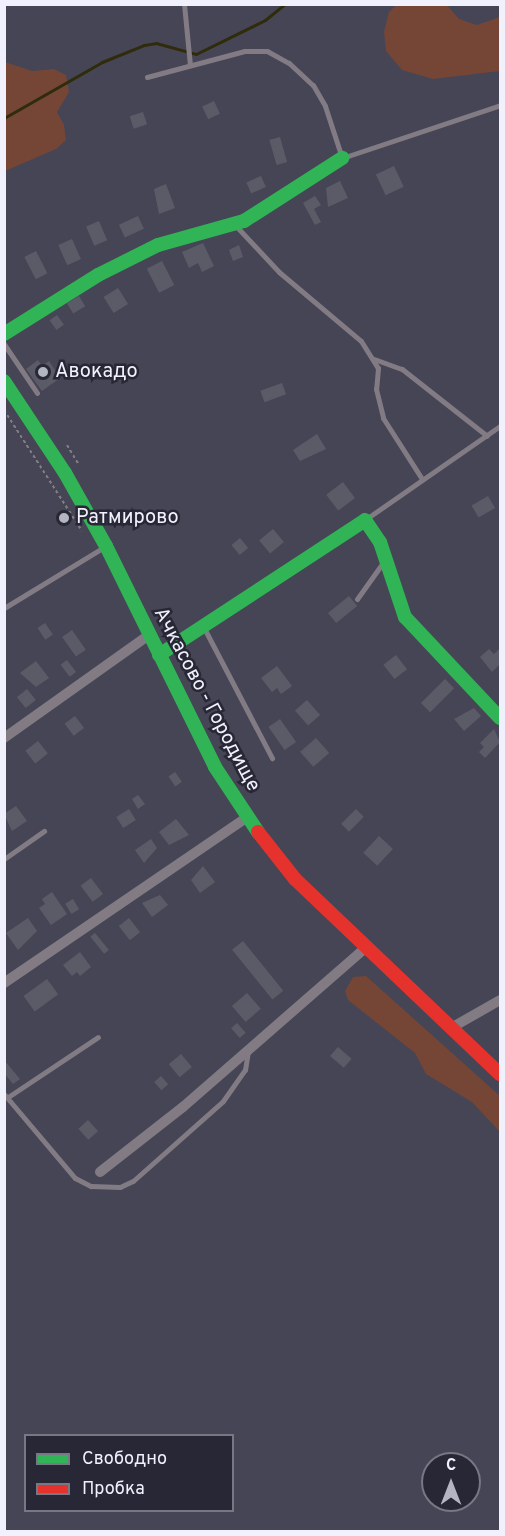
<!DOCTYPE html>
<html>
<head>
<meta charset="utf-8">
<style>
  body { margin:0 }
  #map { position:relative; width:505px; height:1536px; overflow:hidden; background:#454556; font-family:Overpass,sans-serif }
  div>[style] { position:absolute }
  .green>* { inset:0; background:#754635 }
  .stream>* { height:3px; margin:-1.5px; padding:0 1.5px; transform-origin:1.5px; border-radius:1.5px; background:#302c0b }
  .building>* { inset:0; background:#5b5b68; transform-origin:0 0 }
  .path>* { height:2px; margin-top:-1px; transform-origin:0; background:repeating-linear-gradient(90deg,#847f87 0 3px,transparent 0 6px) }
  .lane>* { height:5px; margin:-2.5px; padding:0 2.5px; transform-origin:2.5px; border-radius:2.5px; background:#827b84 }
  .street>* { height:10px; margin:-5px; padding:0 5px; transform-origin:5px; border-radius:5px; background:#827b84 }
  .fast>* { height:14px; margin:-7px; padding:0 7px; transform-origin:7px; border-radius:7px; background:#30b455 }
  .jam>* { height:14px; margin:-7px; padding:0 7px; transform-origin:7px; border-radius:7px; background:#e5322d }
  .dots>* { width:16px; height:16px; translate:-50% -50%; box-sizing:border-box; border:3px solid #272735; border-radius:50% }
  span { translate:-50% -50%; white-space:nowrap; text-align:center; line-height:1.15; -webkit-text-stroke:5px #272735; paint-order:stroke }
  .poi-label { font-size:20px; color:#f0f1fc }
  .left { translate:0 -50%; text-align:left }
  .street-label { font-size:20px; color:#f0f1fc }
  .frame { position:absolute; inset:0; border:6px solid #f0f1fc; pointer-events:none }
  .legend { position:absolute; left:24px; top:1434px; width:210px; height:78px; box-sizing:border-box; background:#272735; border:2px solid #777885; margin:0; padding:8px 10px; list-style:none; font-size:18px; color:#f0f1fc }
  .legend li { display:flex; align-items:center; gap:12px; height:30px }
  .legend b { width:30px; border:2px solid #777885 }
  .north { position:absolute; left:421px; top:1452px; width:60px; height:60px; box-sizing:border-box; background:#272735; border:2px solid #777885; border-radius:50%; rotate:0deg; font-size:16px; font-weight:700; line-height:24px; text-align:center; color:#f0f1fc }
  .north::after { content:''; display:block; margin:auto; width:21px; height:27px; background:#b4b5c2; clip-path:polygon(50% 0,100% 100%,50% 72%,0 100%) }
</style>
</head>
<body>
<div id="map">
  <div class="green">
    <i style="clip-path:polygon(396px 5px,447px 5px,459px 19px,477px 25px,500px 17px,500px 71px,433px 79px,402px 70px,386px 51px,384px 32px,389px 12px)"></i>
    <i style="clip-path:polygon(5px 62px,32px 71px,54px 69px,66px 75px,69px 92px,57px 112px,64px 125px,66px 140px,56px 149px,5px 171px)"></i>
    <i style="clip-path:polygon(366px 976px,500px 1096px,500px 1132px,472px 1102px,426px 1074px,415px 1053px,348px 1000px,345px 991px,353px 977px)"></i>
  </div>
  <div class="stream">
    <i style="left:4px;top:118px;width:113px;rotate:-29.7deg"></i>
    <i style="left:102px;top:62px;width:45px;rotate:-22deg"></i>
    <i style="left:144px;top:45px;width:12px;rotate:-9deg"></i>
    <i style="left:156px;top:43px;width:41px;rotate:15.4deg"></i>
    <i style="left:196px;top:54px;width:77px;rotate:-26.2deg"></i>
    <i style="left:265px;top:20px;width:26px;rotate:-39deg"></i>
  </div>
  <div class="building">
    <i style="left:214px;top:101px;width:14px;height:13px;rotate:65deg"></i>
    <i style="left:143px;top:112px;width:13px;height:14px;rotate:72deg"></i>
    <i style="left:280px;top:137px;width:26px;height:11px;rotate:74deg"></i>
    <i style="left:394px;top:166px;width:23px;height:20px;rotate:65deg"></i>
    <i style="left:261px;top:176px;width:12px;height:16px;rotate:66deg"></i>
    <i style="clip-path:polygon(340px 181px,348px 198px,328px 207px,326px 188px)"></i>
    <i style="clip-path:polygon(166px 184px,175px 208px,159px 214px,154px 189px)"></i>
    <i style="clip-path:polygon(315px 196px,321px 205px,314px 209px,321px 222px,315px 225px,303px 203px)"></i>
    <i style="left:138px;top:216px;width:14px;height:21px;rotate:65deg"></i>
    <i style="left:99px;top:221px;width:21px;height:14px;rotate:67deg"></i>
    <i style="left:72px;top:239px;width:22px;height:15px;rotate:66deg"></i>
    <i style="clip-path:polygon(203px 243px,214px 266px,202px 272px,198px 263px,189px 268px,182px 252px)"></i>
    <i style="clip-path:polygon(239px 245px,243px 257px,233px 261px,229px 250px)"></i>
    <i style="left:36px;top:251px;width:25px;height:13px;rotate:63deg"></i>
    <i style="left:162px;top:261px;width:27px;height:17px;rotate:63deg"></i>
    <i style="left:118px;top:288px;width:19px;height:17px;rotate:58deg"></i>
    <i style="left:79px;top:296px;width:12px;height:14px;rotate:59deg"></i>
    <i style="left:57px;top:315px;width:12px;height:9px;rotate:55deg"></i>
    <i style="clip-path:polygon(38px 360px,42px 366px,49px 361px,60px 378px,42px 391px,26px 369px)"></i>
    <i style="left:282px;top:383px;width:12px;height:23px;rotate:70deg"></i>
    <i style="clip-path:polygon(317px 434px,326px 449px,300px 461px,293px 450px)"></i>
    <i style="left:343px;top:482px;width:20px;height:21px;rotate:53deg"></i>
    <i style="left:488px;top:496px;width:14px;height:19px;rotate:60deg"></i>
    <i style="left:273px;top:529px;width:17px;height:18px;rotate:50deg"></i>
    <i style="left:240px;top:538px;width:13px;height:11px;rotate:51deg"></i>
    <i style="left:349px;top:596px;width:13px;height:27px;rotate:51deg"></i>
    <i style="left:45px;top:623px;width:14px;height:9px;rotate:56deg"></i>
    <i style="left:72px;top:630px;width:24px;height:12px;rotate:55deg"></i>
    <i style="clip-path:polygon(500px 648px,500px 664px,492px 672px,480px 657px,489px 649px,494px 654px)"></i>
    <i style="left:396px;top:655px;width:18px;height:16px;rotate:52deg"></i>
    <i style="left:67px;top:660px;width:15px;height:8px;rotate:53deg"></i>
    <i style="clip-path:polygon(36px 661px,49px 678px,36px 687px,20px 673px)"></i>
    <i style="clip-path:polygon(277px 666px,292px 686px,281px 694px,277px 688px,272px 692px,261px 678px)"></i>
    <i style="left:445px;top:679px;width:13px;height:34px;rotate:45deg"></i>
    <i style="left:27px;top:689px;width:14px;height:13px;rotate:51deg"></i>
    <i style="left:307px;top:700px;width:20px;height:16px;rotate:49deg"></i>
    <i style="clip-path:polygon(474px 708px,481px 716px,464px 731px,454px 719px)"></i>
    <i style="left:75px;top:716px;width:15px;height:13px;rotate:53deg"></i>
    <i style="left:280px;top:719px;width:28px;height:14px;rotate:55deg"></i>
    <i style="clip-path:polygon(494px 729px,500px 742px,485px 758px,479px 752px,484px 747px,480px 743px)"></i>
    <i style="left:316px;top:738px;width:20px;height:21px;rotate:49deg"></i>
    <i style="left:38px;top:741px;width:16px;height:16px;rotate:52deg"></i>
    <i style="left:175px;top:772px;width:12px;height:8px;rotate:55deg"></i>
    <i style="clip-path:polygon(138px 795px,145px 804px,138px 809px,132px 799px)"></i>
    <i style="clip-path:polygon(16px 806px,27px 821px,12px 831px,4px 814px)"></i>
    <i style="left:129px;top:809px;width:13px;height:15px;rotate:58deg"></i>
    <i style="left:356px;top:809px;width:11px;height:21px;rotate:45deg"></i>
    <i style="clip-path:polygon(176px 819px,189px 835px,169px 845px,159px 832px)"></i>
    <i style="left:379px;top:836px;width:19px;height:23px;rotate:43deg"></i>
    <i style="clip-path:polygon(151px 839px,157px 848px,144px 863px,135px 850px)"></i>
    <i style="clip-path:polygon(203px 866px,215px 882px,200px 893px,191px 880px)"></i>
    <i style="left:91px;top:878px;width:20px;height:13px;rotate:53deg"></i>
    <i style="clip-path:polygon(52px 892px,67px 914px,51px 925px,39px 908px,45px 904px,42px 899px)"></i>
    <i style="clip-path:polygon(160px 895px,168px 905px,152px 917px,142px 903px)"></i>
    <i style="left:73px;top:899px;width:12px;height:9px;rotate:59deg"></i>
    <i style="clip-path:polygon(28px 918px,37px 931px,18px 950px,6px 933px)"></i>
    <i style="left:129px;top:918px;width:18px;height:13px;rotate:52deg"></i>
    <i style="left:95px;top:933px;width:22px;height:6px;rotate:51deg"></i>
    <i style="left:243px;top:941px;width:64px;height:14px;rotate:51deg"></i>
    <i style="clip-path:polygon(80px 952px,91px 967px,80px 976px,77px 972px,72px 976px,63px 965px)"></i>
    <i style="left:47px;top:979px;width:19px;height:29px;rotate:54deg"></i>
    <i style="left:247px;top:993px;width:21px;height:20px;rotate:49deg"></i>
    <i style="left:237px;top:1023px;width:13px;height:8px;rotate:48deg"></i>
    <i style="left:338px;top:1047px;width:18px;height:12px;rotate:41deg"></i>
    <i style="left:181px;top:1054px;width:17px;height:16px;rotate:50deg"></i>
    <i style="clip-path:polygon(4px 1060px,20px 1079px,13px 1084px,4px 1073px)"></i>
    <i style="left:161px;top:1076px;width:11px;height:9px;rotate:49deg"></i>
    <i style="left:88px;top:1120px;width:15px;height:13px;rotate:48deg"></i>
  </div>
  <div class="path">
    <i style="left:4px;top:410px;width:144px;rotate:57.2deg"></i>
    <i style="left:67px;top:445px;width:23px;rotate:59deg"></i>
  </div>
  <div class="lane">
    <i style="left:184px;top:4px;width:61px;rotate:84.4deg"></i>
    <i style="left:147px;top:77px;width:101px;rotate:-14.9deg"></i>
    <i style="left:245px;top:51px;width:22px"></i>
    <i style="left:267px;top:51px;width:25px;rotate:29deg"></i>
    <i style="left:289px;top:63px;width:33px;rotate:43deg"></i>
    <i style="left:313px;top:85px;width:24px;rotate:60deg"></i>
    <i style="left:325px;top:106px;width:55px;rotate:71.9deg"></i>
    <i style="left:342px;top:158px;width:167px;rotate:-18.5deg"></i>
    <i style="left:236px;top:226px;width:63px;rotate:46.9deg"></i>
    <i style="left:279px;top:272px;width:107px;rotate:40.1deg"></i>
    <i style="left:361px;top:341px;width:32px;rotate:58deg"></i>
    <i style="left:378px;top:368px;width:21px;rotate:95deg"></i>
    <i style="left:376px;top:389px;width:30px;rotate:76deg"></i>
    <i style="left:383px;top:418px;width:72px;rotate:57.4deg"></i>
    <i style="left:4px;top:344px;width:59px;rotate:56deg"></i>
    <i style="left:374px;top:359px;width:30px;rotate:20deg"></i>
    <i style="left:402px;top:369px;width:108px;rotate:38.2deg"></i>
    <i style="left:366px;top:519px;width:163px;rotate:-34.8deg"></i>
    <i style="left:357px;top:599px;width:47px;rotate:-54.6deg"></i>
    <i style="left:4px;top:608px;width:117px;rotate:-31.4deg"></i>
    <i style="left:204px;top:628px;width:147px;rotate:62.4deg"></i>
    <i style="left:4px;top:859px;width:49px;rotate:-35deg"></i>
    <i style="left:4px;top:1094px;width:110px;rotate:49.8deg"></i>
    <i style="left:75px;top:1178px;width:18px;rotate:27deg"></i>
    <i style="left:91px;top:1186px;width:29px;rotate:2deg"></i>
    <i style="left:120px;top:1187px;width:14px;rotate:-25deg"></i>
    <i style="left:133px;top:1181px;width:120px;rotate:-41.6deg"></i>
    <i style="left:223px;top:1101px;width:38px;rotate:-55deg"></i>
    <i style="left:245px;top:1070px;width:20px;rotate:-81deg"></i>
    <i style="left:8px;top:1097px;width:108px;rotate:-33.7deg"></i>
  </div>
  <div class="street">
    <i style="left:4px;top:738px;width:178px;rotate:-35.4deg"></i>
    <i style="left:4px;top:983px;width:294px;rotate:-34.3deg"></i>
    <i style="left:451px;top:1028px;width:56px;rotate:-29.7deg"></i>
    <i style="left:100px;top:1172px;width:105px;rotate:-38.1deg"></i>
    <i style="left:183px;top:1107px;width:240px;rotate:-41.1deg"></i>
  </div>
  <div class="fast">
    <i style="left:4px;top:334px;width:111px;rotate:-32.1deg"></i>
    <i style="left:98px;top:275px;width:67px;rotate:-26.6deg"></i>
    <i style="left:158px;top:245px;width:89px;rotate:-15.6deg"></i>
    <i style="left:244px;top:221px;width:117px;rotate:-32.7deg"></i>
    <i style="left:4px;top:381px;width:110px;rotate:56.5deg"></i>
    <i style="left:65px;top:473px;width:84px;rotate:60.7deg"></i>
    <i style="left:106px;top:546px;width:246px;rotate:63.7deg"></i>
    <i style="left:215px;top:767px;width:78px;rotate:56.5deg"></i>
    <i style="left:159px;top:655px;width:246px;rotate:-33.2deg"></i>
    <i style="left:365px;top:520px;width:27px;rotate:56deg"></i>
    <i style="left:380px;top:542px;width:79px;rotate:71.6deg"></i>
    <i style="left:405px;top:617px;width:139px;rotate:46.8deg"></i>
  </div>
  <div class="jam">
    <i style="left:258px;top:832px;width:60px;rotate:51.8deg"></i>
    <i style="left:295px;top:879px;width:283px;rotate:43.6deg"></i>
  </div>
  <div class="dots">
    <i style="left:43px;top:372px;background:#b4b5c2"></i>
    <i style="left:64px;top:518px;background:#b4b5c2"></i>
  </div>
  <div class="poi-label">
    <span class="left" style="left:55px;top:372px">Авокадо</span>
    <span class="left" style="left:76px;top:518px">Ратмирово</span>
  </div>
  <div class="street-label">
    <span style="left:206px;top:700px;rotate:62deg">Ачкасово - Городище</span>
  </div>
  <div class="frame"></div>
  <ul class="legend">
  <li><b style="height:8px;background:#30b455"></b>Свободно</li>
  <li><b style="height:8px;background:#e5322d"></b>Пробка</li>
  </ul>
  <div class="north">С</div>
</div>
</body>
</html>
